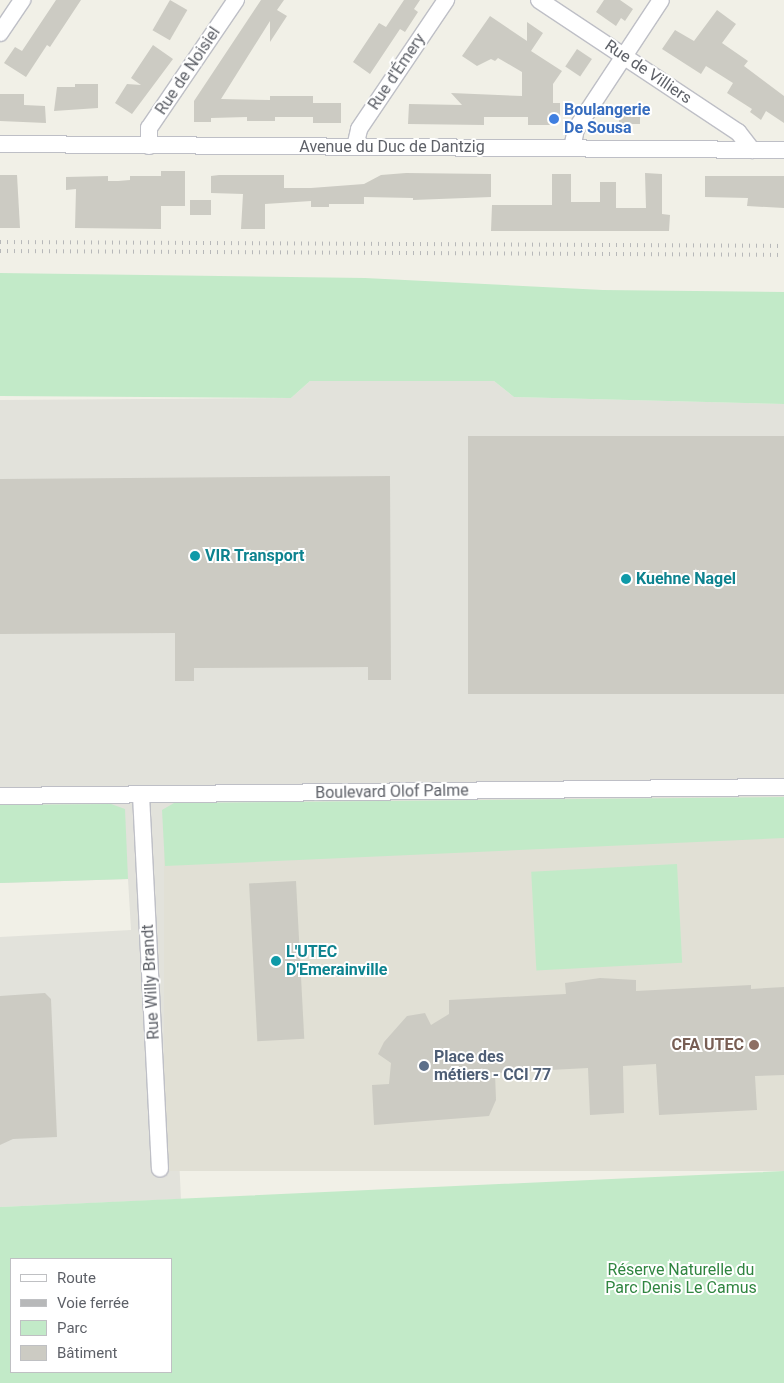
<!DOCTYPE html>
<html>
<head>
<meta charset="utf-8">
<style>
  body { margin:0 }
  #map { position:relative; width:784px; height:1383px; overflow:hidden; background:#f1f0e7; font-family:Roboto,sans-serif }
  div>[style] { position:absolute }
  .industrial>* { inset:0; background:#e2e2db }
  .education>* { inset:0; background:#e1e0d5; transform-origin:0 0 }
  .green>* { inset:0; background:#c2eac8; transform-origin:0 0 }
  .building>* { inset:0; background:#cccbc3; transform-origin:0 0 }
  .roads { filter:drop-shadow(1px 0 #bebfc6) drop-shadow(-1px 0 #bebfc6) drop-shadow(0 1px #bebfc6) drop-shadow(0 -1px #bebfc6) }
  .minor>* { height:16px; margin:-8px; padding:0 8px; transform-origin:8px; border-radius:8px; background:#fff }
  .rail>* { height:4px; margin-top:-2px; transform-origin:0; background:repeating-linear-gradient(90deg,#b7b8b9 0 1px,transparent 0 7px) }
  .dots>* { width:14px; height:14px; translate:-50% -50%; box-sizing:border-box; border:2px solid #fff; border-radius:50% }
  span { translate:-50% -50%; white-space:nowrap; text-align:center; line-height:1.15; -webkit-text-stroke:4px #fff; paint-order:stroke }
  .street-label { font-size:16px; color:#5e6168 }
  .shop-label { font-size:16px; color:#366cbe; font-weight:700 }
  .left { translate:0 -50%; text-align:left }
  .culture-label { font-size:16px; color:#0d838f; font-weight:700 }
  .education-label { font-size:16px; color:#785e54; font-weight:700 }
  .right { translate:-100% -50%; text-align:right }
  .service-label { font-size:16px; color:#4e5e75; font-weight:700 }
  .park-label { font-size:16px; color:#308540 }
  .legend { position:absolute; left:10px; top:1258px; width:162px; height:115px; box-sizing:border-box; background:#fff; border:1px solid #bfc0c3; margin:0; padding:6px 9px; list-style:none; font-size:15px; color:#5e6168 }
  .legend li { display:flex; align-items:center; gap:10px; height:25px }
  .legend b { width:25px; border:1px solid #bfc0c3 }
</style>
</head>
<body>
<div id="map">
  <div class="industrial">
    <i style="clip-path:polygon(310px 381px,494px 381px,514px 397px,784px 404px,784px 838px,165px 866px,181px 1199px,0 1207px,0 937px,131px 930px,128px 879px,0 883px,0 400px,291px 398px)"></i>
  </div>
  <div class="education">
    <i style="left:784px;top:838px;width:333px;height:620px;rotate:90deg"></i>
  </div>
  <div class="green">
    <i style="clip-path:polygon(0 273px,365px 278px,603px 290px,784px 292px,784px 404px,514px 397px,494px 381px,310px 381px,291px 398px,0 396px)"></i>
    <i style="clip-path:polygon(784px 797px,784px 838px,165px 866px,162px 810px,174px 803px)"></i>
    <i style="clip-path:polygon(111px 804px,125px 809px,128px 879px,0 883px,0 805px)"></i>
    <i style="left:677px;top:864px;width:99px;height:146px;rotate:87deg"></i>
    <i style="clip-path:polygon(evenodd,784px 1171px,784px 1383px,0 1383px,0 1207px,784px 1171px,11px 1259px,171px 1259px,171px 1372px,11px 1372px,11px 1259px)"></i>
  </div>
  <div class="building">
    <i style="clip-path:polygon(56px 0,81px 0,50px 47px,47px 45px,26px 77px,4px 63px,15px 47px,22px 51px)"></i>
    <i style="left:170px;top:0;width:20px;height:35px;rotate:30deg"></i>
    <i style="clip-path:polygon(261px 0,284px 0,277px 10px,287px 16px,270px 42px,270px 21px,221px 99px,270px 100px,270px 96px,313px 96px,313px 103px,341px 103px,341px 123px,313px 123px,313px 117px,275px 117px,275px 121px,247px 121px,247px 117px,211px 118px,211px 122px,194px 122px,194px 101px)"></i>
    <i style="clip-path:polygon(404px 0,420px 0,414px 9px,418px 12px,405px 32px,400px 29px,370px 74px,353px 62px,379px 23px,386px 27px)"></i>
    <i style="clip-path:polygon(604px 0,620px 0,633px 9px,625px 21px,621px 18px,616px 26px,596px 12px)"></i>
    <i style="clip-path:polygon(717px 10px,736px 24px,722px 43px,748px 61px,744px 66px,784px 96px,784px 123px,766px 111px,761px 120px,750px 112px,752px 109px,727px 93px,733px 83px,706px 66px,701px 74px,662px 49px,675px 30px,694px 41px)"></i>
    <i style="clip-path:polygon(490px 16px,527px 41px,527px 22px,543px 33px,531px 51px,562px 71px,553px 84px,553px 103px,560px 103px,560px 120px,554px 125px,528px 125px,528px 117px,484px 117px,484px 125px,408px 124px,409px 104px,462px 105px,451px 93px,522px 96px,522px 72px,498px 58px,495px 61px,491px 59px,477px 66px,462px 56px)"></i>
    <i style="clip-path:polygon(153px 45px,173px 59px,132px 114px,115px 103px,127px 84px,141px 85px,131px 78px)"></i>
    <i style="left:577px;top:49px;width:18px;height:21px;rotate:34deg"></i>
    <i style="clip-path:polygon(75px 84px,98px 84px,98px 108px,54px 111px,57px 87px,75px 87px)"></i>
    <i style="clip-path:polygon(0 94px,24px 94px,24px 105px,45px 106px,46px 123px,0 121px)"></i>
    <i style="left:619px;top:107px;width:21px;height:17px"></i>
    <i style="clip-path:polygon(161px 171px,185px 171px,185px 206px,161px 206px,161px 229px,75px 228px,76px 189px,66px 190px,66px 177px,108px 176px,108px 181px,118px 181px,130px 180px,130px 176px,161px 176px)"></i>
    <i style="clip-path:polygon(406px 173px,491px 174px,491px 197px,413px 200px,413px 198px,364px 197px,364px 204px,329px 204px,329px 207px,311px 207px,311px 201px,265px 204px,265px 229px,241px 229px,243px 194px,211px 193px,211px 176px,219px 175px,284px 175px,284px 188px,311px 188px,364px 184px,381px 175px)"></i>
    <i style="clip-path:polygon(645px 173px,662px 174px,662px 214px,670px 215px,669px 231px,491px 231px,492px 205px,552px 205px,552px 174px,571px 174px,571px 202px,600px 202px,600px 182px,616px 182px,616px 208px,646px 208px)"></i>
    <i style="clip-path:polygon(0 175px,17px 175px,20px 228px,0 228px)"></i>
    <i style="clip-path:polygon(705px 176px,784px 176px,784px 208px,747px 206px,748px 198px,705px 197px)"></i>
    <i style="left:190px;top:200px;width:21px;height:15px"></i>
    <i style="left:468px;top:436px;width:316px;height:258px"></i>
    <i style="clip-path:polygon(390px 476px,391px 680px,368px 680px,368px 667px,194px 668px,194px 681px,175px 681px,175px 633px,0 634px,0 479px)"></i>
    <i style="left:296px;top:881px;width:158px;height:47px;rotate:87deg"></i>
    <i style="clip-path:polygon(600px 978px,636px 980px,636px 991px,751px 985px,751px 989px,784px 987px,784px 1075px,755px 1076px,757px 1110px,659px 1115px,656px 1064px,623px 1066px,624px 1113px,590px 1115px,588px 1068px,495px 1073px,496px 1100px,489px 1116px,374px 1125px,372px 1085px,389px 1084px,391px 1063px,378px 1054px,384px 1042px,407px 1016px,425px 1013px,431px 1025px,449px 1014px,449px 1000px,566px 994px,565px 983px)"></i>
    <i style="clip-path:polygon(45px 993px,51px 999px,57px 1137px,13px 1139px,0 1145px,0 996px)"></i>
  </div>
  <div class="roads">
    <div class="minor">
      <i style="left:539px;top:0;width:239px;rotate:33.6deg"></i>
      <i style="left:738px;top:132px;width:23px;rotate:52deg"></i>
      <i style="left:0;top:33px;width:40px;rotate:-56deg"></i>
      <i style="left:0;top:144px;width:784px;rotate:0.44deg"></i>
      <i style="left:149px;top:146px;width:18px;rotate:-90deg"></i>
      <i style="left:149px;top:128px;width:155px;rotate:-55.8deg"></i>
      <i style="left:355px;top:147px;width:18px;rotate:-77deg"></i>
      <i style="left:359px;top:129px;width:156px;rotate:-56deg"></i>
      <i style="left:572px;top:148px;width:19px;rotate:-78deg"></i>
      <i style="left:576px;top:129px;width:154px;rotate:-56.6deg"></i>
      <i style="left:141px;top:795px;width:374px;rotate:87.1deg"></i>
      <i style="left:0;top:796px;width:784px;rotate:-0.66deg"></i>
    </div>
  </div>
  <div class="rail">
    <i style="left:0;top:242px;width:784px;rotate:0.29deg"></i>
    <i style="left:0;top:251px;width:784px;rotate:0.29deg"></i>
  </div>
  <div class="dots">
    <i style="left:554px;top:119px;background:#3f7fe0"></i>
    <i style="left:195px;top:556px;background:#0f9aa8"></i>
    <i style="left:626px;top:579px;background:#0f9aa8"></i>
    <i style="left:276px;top:961px;background:#0f9aa8"></i>
    <i style="left:754px;top:1045px;background:#8d6e63"></i>
    <i style="left:424px;top:1066px;background:#5c6f8a"></i>
  </div>
  <div class="street-label">
    <span style="left:188px;top:71px;rotate:-56deg">Rue de Noisiel</span>
    <span style="left:397px;top:72px;rotate:-56deg">Rue d'Émery</span>
    <span style="left:648px;top:72px;rotate:34deg">Rue de Villiers</span>
    <span style="left:392px;top:147px">Avenue du Duc de Dantzig</span>
    <span style="left:392px;top:792px;rotate:-1deg">Boulevard Olof Palme</span>
    <span style="left:151px;top:982px;rotate:-93deg">Rue Willy Brandt</span>
  </div>
  <div class="shop-label">
    <span class="left" style="left:564px;top:119px">Boulangerie<br>De Sousa</span>
  </div>
  <div class="culture-label">
    <span class="left" style="left:205px;top:556px">VIR Transport</span>
    <span class="left" style="left:636px;top:579px">Kuehne Nagel</span>
    <span class="left" style="left:286px;top:961px">L'UTEC<br>D'Emerainville</span>
  </div>
  <div class="education-label">
    <span class="right" style="left:744px;top:1045px">CFA UTEC</span>
  </div>
  <div class="service-label">
    <span class="left" style="left:434px;top:1066px">Place des<br>métiers - CCI 77</span>
  </div>
  <div class="park-label">
    <span style="left:681px;top:1279px">Réserve Naturelle du<br>Parc Denis Le Camus</span>
  </div>
  <ul class="legend">
  <li><b style="height:6px;background:#fff"></b>Route</li>
  <li><b style="height:6px;background:#b7b8b9"></b>Voie ferrée</li>
  <li><b style="height:14px;background:#c2eac8"></b>Parc</li>
  <li><b style="height:14px;background:#cccbc3"></b>Bâtiment</li>
  </ul>
</div>
</body>
</html>
